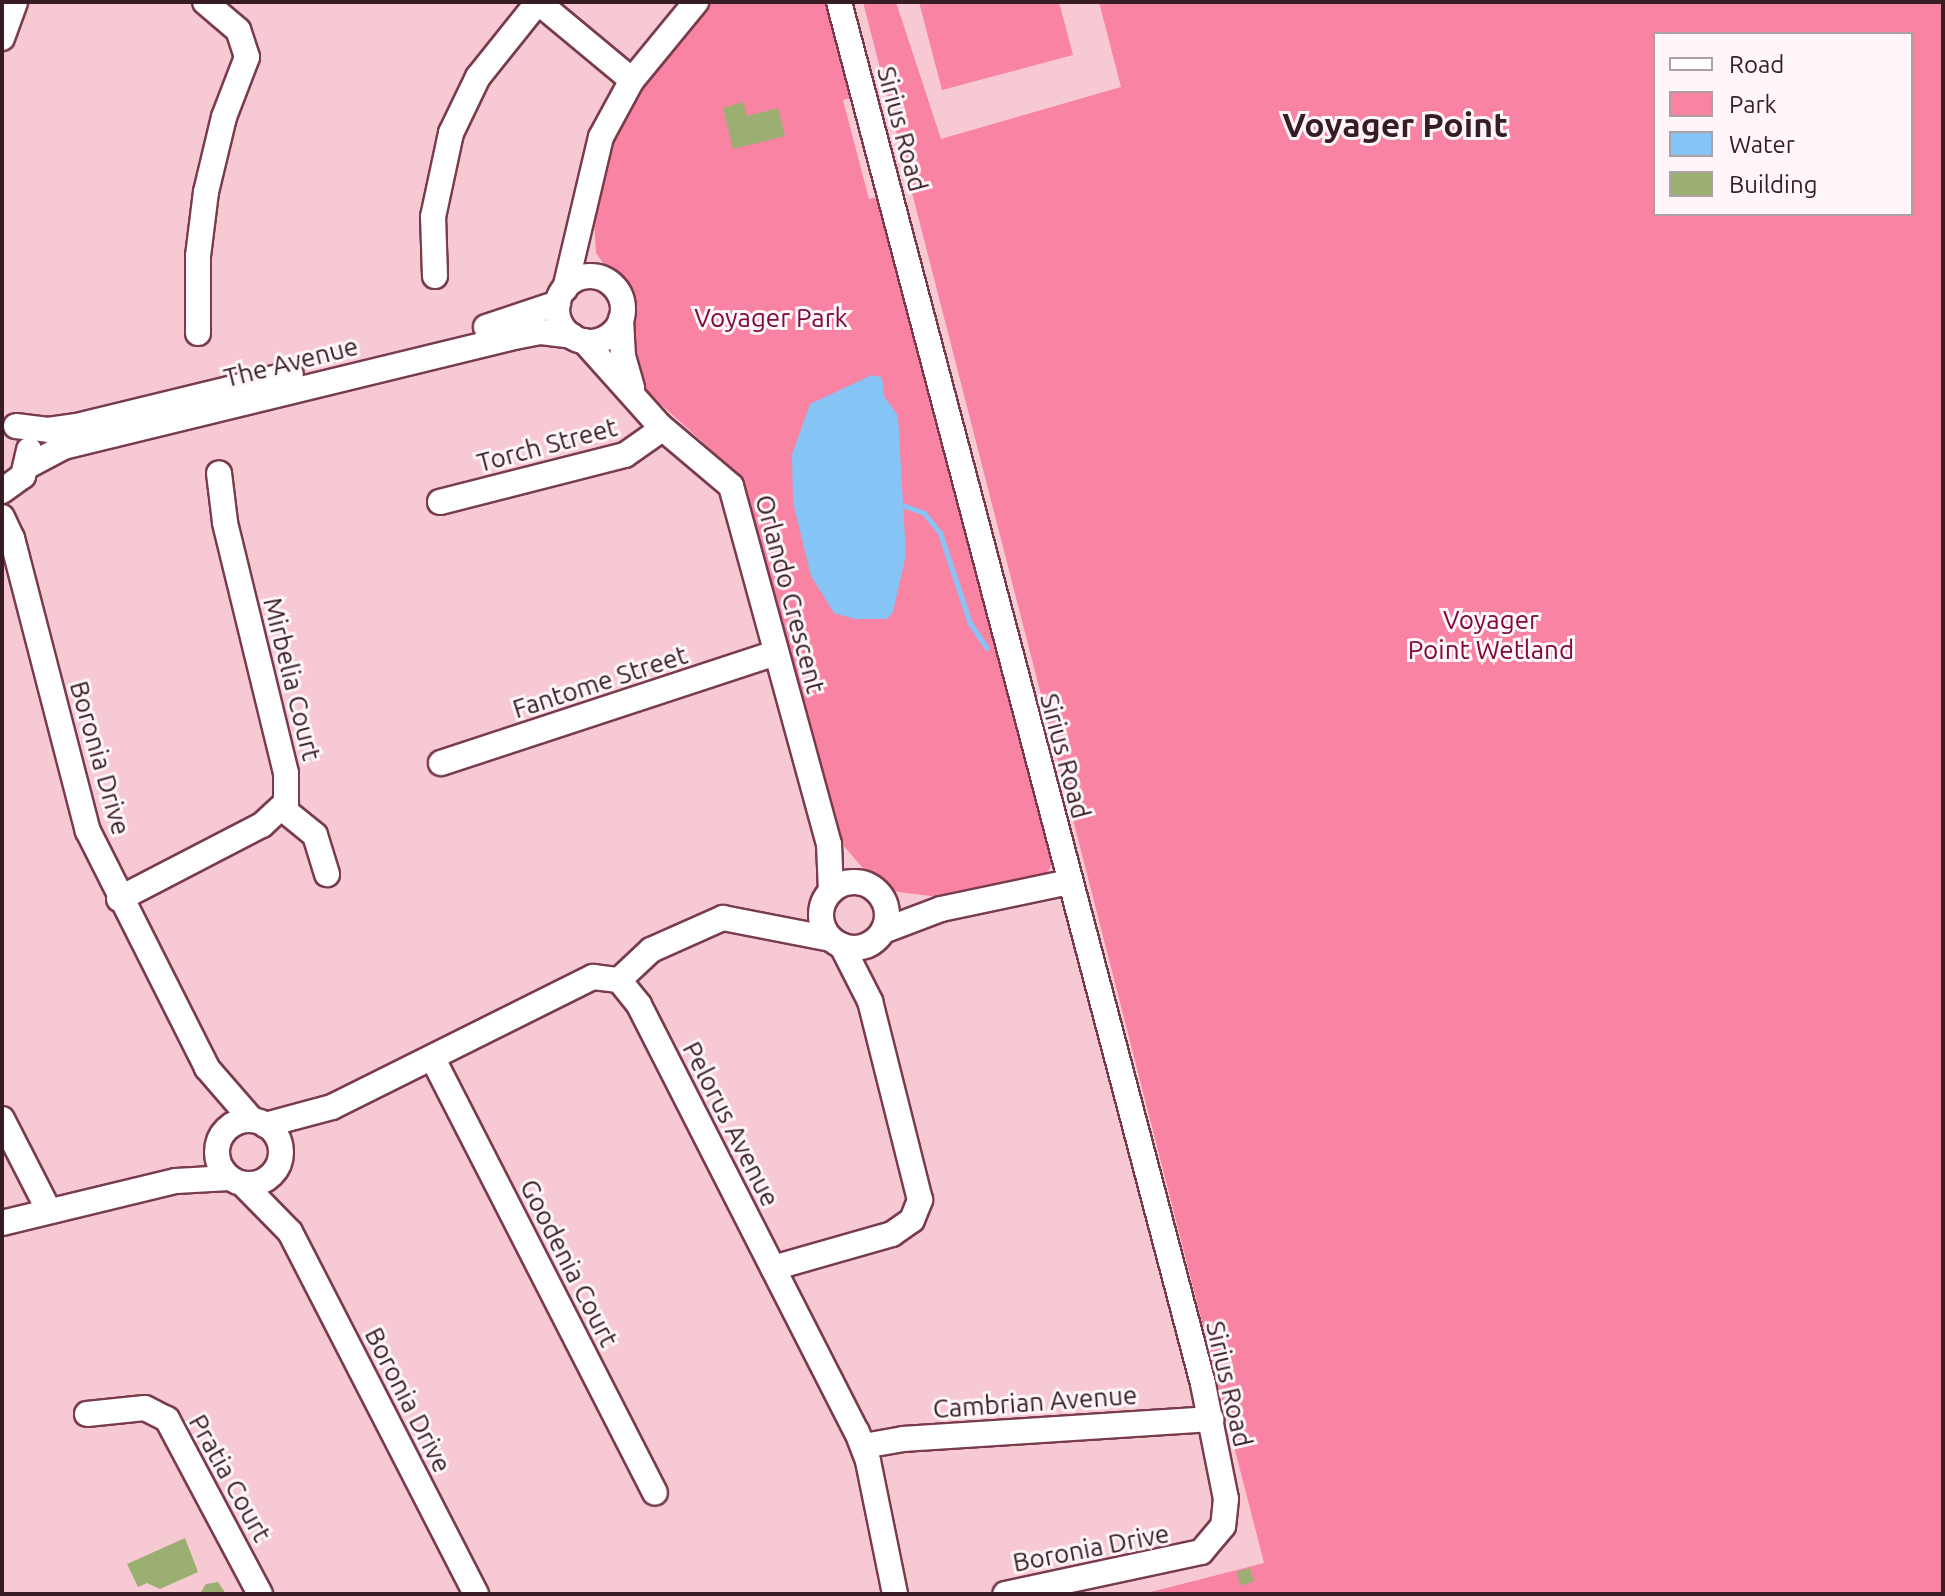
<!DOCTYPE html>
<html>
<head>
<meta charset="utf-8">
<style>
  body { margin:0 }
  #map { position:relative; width:1945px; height:1596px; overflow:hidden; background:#f7cad3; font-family:Ubuntu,sans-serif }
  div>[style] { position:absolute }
  .green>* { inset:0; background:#f883a3 }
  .water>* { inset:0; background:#86c4f6 }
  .stream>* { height:5px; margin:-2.5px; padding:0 2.5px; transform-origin:2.5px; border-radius:2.5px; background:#86c4f6 }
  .building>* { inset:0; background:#9aaf71; transform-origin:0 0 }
  .roads { filter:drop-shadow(2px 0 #793c4c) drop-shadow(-2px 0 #793c4c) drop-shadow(0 2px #793c4c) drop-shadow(0 -2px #793c4c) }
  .minor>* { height:24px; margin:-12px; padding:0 12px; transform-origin:12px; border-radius:12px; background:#fff }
  .minor>.ring { margin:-12px; padding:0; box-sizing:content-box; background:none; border:24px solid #fff; border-radius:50% }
  span { translate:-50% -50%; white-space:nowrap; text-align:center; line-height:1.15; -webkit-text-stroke:6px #fef6f8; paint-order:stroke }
  .street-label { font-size:26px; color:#371c23 }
  .park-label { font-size:26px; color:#81093c }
  .district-label { font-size:34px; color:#371c23; font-weight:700 }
  .frame { position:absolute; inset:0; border:4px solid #371c23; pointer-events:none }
  .legend { position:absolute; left:1653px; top:32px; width:260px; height:184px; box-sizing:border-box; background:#fef6f8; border:2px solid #ae9fa3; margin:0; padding:10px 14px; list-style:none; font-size:24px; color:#371c23 }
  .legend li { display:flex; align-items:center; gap:16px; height:40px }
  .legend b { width:40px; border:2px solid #ae9fa3 }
</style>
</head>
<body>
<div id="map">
  <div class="green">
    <i style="clip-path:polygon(832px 2px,857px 96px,843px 100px,869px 199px,883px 196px,1052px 844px,1052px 864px,1044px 879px,983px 893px,939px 897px,898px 892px,874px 881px,843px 845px,743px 489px,728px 465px,645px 390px,636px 375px,630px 300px,596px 253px,593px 199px,608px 139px,643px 83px,709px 3px)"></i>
    <i style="clip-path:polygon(evenodd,863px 2px,896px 2px,941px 139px,1121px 87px,1099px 2px,1943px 2px,1943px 1594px,1143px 1594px,1264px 1563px,863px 2px,1655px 34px,1911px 34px,1911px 214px,1655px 214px,1655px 34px)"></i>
    <i style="clip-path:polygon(919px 2px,1059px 2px,1073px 55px,942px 90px)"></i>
  </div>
  <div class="water">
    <i style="clip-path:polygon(872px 375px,882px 377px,884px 396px,898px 416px,906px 555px,893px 612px,887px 619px,855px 619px,834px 613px,811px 576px,793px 502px,792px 455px,810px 404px)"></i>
  </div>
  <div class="stream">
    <i style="left:905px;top:506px;width:20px;rotate:20deg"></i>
    <i style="left:924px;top:513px;width:26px;rotate:51deg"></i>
    <i style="left:940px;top:533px;width:95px;rotate:71.6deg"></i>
    <i style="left:970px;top:623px;width:30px;rotate:56deg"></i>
  </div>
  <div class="building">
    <i style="clip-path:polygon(743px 102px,747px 116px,778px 108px,785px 136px,733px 149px,723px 108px)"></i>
    <i style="clip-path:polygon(185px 1538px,198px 1572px,160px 1589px,147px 1583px,138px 1587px,127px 1564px)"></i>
    <i style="left:1250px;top:1568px;width:14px;height:14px;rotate:73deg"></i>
    <i style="clip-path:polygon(218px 1582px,226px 1594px,201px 1592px,206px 1584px)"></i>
  </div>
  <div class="roads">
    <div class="minor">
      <i style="left:839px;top:2px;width:1429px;rotate:75.24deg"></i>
      <i style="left:1203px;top:1384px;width:117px;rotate:78.7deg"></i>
      <i style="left:1226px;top:1499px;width:27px;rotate:96deg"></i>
      <i style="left:1223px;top:1526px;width:34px;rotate:130deg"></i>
      <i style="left:1201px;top:1552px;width:200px;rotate:167.9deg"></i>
      <i style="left:2px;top:38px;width:38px;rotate:-70deg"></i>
      <i style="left:435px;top:276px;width:59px;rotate:-91.9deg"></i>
      <i style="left:433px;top:217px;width:86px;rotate:-77.9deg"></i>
      <i style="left:451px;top:133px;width:62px;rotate:-64.3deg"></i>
      <i style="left:478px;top:77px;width:96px;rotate:-51.3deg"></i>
      <i style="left:538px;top:2px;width:122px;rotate:39.7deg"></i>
      <i class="ring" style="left:557px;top:276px;width:42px;height:42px"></i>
      <i style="left:565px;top:289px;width:156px;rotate:-76.7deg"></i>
      <i style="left:601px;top:137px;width:65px;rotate:-61.5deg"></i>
      <i style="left:632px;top:80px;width:101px;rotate:-50.6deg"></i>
      <i style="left:621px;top:319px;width:37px;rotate:87deg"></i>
      <i style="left:623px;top:356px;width:33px;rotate:74deg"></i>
      <i style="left:486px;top:327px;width:76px;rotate:-18.4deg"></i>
      <i style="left:198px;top:333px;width:77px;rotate:-90deg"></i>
      <i style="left:198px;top:256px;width:64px;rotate:-82.9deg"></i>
      <i style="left:206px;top:192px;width:77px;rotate:-76.5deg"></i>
      <i style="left:224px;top:117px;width:64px;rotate:-69deg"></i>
      <i style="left:247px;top:57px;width:28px;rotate:-108deg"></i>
      <i style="left:238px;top:30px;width:43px;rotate:-139.7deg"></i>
      <i style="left:584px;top:341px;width:114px;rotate:48.2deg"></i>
      <i style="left:660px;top:426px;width:93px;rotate:40.2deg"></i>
      <i style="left:731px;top:486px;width:371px;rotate:74.7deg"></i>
      <i style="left:829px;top:844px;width:47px;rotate:87.6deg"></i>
      <i style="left:16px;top:426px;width:32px;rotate:7deg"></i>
      <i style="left:48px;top:430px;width:29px;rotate:-8deg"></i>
      <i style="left:77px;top:426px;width:220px;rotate:-13.7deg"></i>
      <i style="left:28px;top:466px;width:40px;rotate:-28deg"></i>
      <i style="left:63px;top:447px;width:459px;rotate:-13.7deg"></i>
      <i style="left:509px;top:338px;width:33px;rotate:-11deg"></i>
      <i style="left:541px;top:332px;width:31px;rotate:7deg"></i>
      <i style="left:2px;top:491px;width:26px;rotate:-36deg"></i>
      <i style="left:23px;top:476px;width:27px;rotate:-77deg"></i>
      <i style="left:440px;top:502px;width:191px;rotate:-14.3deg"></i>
      <i style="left:625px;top:455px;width:45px;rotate:-35.1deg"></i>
      <i style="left:2px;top:517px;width:23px;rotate:65deg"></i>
      <i style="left:12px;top:538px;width:303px;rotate:75.5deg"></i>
      <i style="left:88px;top:831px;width:265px;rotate:63.3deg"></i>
      <i style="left:207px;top:1068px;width:69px;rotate:49.1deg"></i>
      <i style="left:441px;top:763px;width:353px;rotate:-18.2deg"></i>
      <i style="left:283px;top:809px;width:41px;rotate:39.1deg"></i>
      <i style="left:315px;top:835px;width:41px;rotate:72.9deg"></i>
      <i class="ring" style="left:821px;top:882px;width:42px;height:42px"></i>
      <i style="left:119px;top:899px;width:161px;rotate:-27.4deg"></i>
      <i style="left:262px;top:825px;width:33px;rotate:-43deg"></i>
      <i style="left:286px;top:803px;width:30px;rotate:-90deg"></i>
      <i style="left:286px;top:773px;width:258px;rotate:-103.7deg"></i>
      <i style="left:225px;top:522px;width:49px;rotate:-97deg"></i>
      <i style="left:883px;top:931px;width:62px;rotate:-20.8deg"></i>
      <i style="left:941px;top:909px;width:131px;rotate:-11.9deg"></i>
      <i style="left:619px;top:980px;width:44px;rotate:-43.2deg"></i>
      <i style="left:651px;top:950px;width:79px;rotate:-24deg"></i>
      <i style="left:723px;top:918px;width:110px;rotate:11deg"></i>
      <i style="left:433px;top:1059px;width:487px;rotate:62.9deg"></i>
      <i style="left:2px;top:1119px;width:103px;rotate:62.9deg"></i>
      <i class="ring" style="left:217px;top:1120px;width:40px;height:40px"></i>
      <i style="left:265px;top:1125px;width:69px;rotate:-15deg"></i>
      <i style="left:332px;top:1107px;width:292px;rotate:-26.5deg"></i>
      <i style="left:593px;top:977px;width:26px;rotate:7deg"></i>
      <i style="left:619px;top:980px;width:32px;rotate:51deg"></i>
      <i style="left:639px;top:1005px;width:479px;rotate:63deg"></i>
      <i style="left:857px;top:1432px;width:31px;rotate:69deg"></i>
      <i style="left:868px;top:1461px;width:136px;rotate:78.5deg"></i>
      <i style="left:243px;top:1184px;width:67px;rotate:45.6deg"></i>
      <i style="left:290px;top:1232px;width:407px;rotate:62.8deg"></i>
      <i style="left:2px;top:1223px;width:179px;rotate:-13.6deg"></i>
      <i style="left:176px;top:1181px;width:53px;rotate:-3.2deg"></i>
      <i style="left:773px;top:1268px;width:124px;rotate:-15.9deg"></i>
      <i style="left:892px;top:1234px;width:24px;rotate:-35deg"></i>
      <i style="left:912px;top:1220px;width:22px;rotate:-68deg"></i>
      <i style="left:920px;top:1200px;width:205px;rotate:-104.1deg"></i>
      <i style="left:870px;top:1001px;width:62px;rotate:-117deg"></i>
      <i style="left:87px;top:1414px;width:58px;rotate:-5.9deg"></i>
      <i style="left:145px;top:1408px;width:25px;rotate:27deg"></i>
      <i style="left:167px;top:1419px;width:198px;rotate:62deg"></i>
      <i style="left:864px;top:1446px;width:40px;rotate:-10deg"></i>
      <i style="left:903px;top:1439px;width:309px;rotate:-3.7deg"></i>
    </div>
  </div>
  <div class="street-label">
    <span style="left:902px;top:129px;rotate:75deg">Sirius Road</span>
    <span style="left:291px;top:362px;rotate:-14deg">The Avenue</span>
    <span style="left:547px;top:445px;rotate:-15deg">Torch Street</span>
    <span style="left:790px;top:594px;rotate:75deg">Orlando Crescent</span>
    <span style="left:292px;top:679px;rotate:76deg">Mirbelia Court</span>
    <span style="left:600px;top:682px;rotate:-18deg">Fantome Street</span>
    <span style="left:1065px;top:756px;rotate:75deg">Sirius Road</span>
    <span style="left:100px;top:758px;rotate:74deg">Boronia Drive</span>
    <span style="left:731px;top:1124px;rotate:63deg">Pelorus Avenue</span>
    <span style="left:569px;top:1263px;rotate:63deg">Goodenia Court</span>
    <span style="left:1229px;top:1384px;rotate:77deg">Sirius Road</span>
    <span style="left:408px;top:1400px;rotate:63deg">Boronia Drive</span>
    <span style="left:1035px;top:1402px;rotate:-4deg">Cambrian Avenue</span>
    <span style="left:230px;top:1478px;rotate:61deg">Pratia Court</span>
    <span style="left:1091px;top:1548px;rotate:-11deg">Boronia Drive</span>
  </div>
  <div class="park-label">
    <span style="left:771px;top:318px">Voyager Park</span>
    <span style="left:1491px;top:635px">Voyager<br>Point Wetland</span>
  </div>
  <div class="district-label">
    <span style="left:1395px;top:125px">Voyager Point</span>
  </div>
  <div class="frame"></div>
  <ul class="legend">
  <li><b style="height:10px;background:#fff"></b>Road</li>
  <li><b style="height:22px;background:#f883a3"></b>Park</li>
  <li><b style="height:22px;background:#86c4f6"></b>Water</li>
  <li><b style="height:22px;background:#9aaf71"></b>Building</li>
  </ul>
</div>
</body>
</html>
